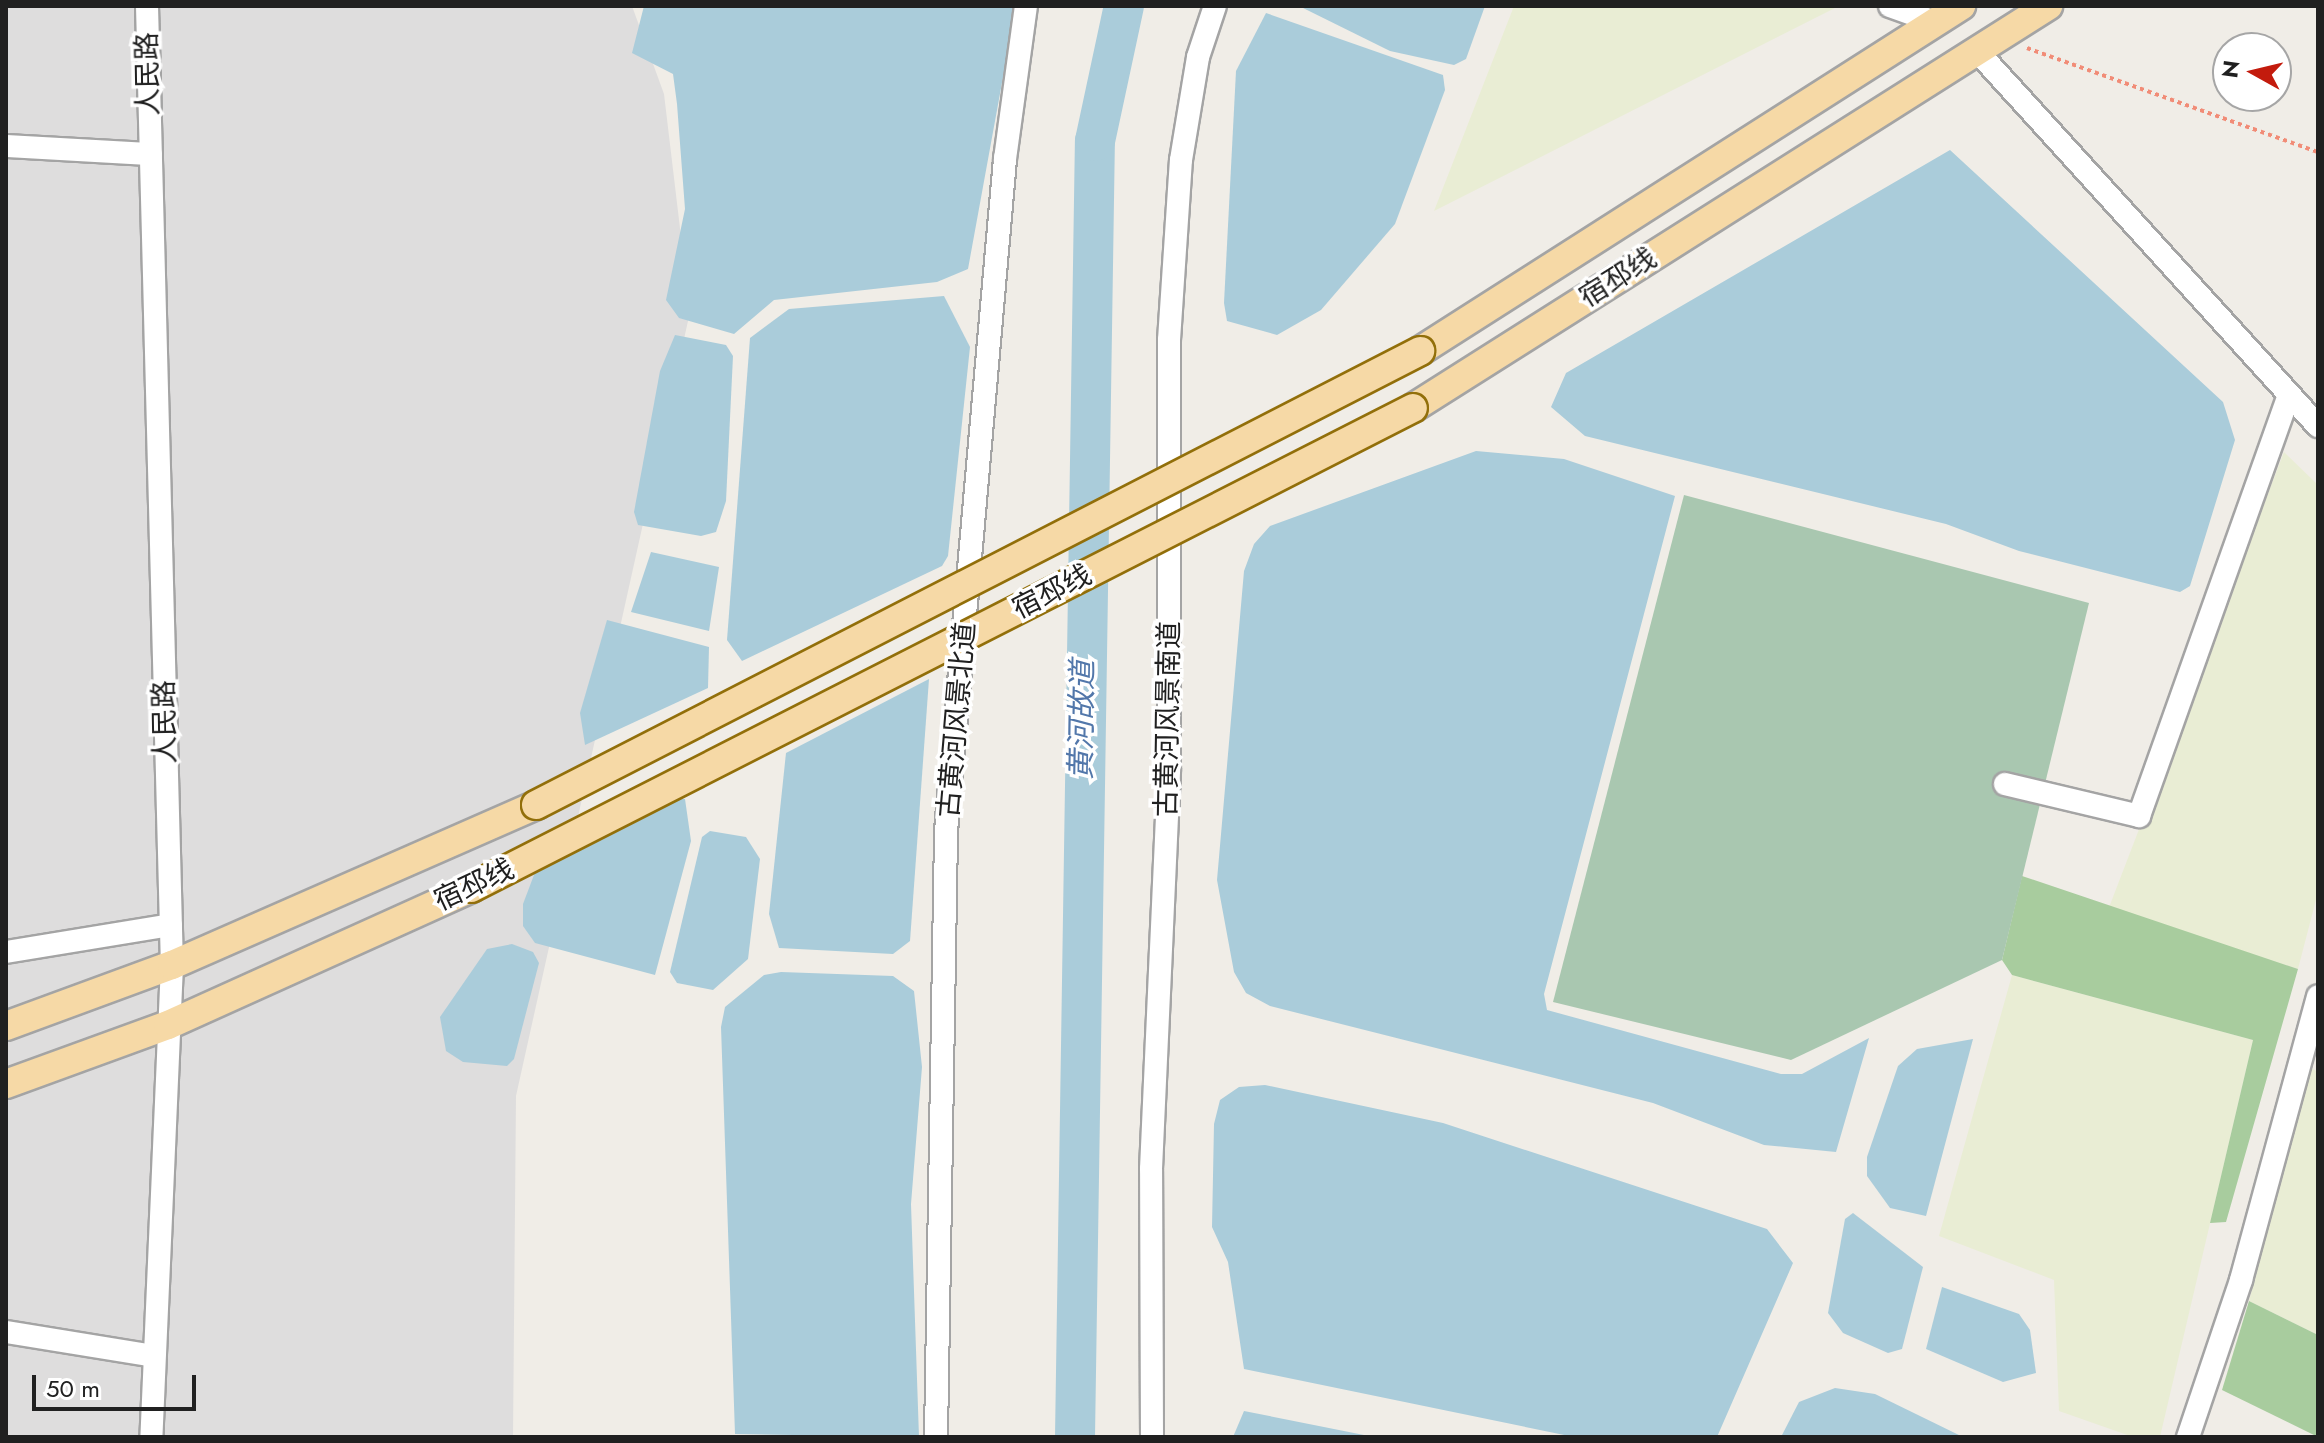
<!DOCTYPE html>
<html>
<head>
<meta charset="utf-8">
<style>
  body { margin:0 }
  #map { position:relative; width:2324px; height:1443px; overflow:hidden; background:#f0ede7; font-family:Jost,"Noto Sans SC",sans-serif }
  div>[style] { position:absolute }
  .residential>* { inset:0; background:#dedddd }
  .farmland>* { inset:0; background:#e9edd4 }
  .forest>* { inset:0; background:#a8cc9e }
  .cemetery>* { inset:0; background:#a9c7b0 }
  .water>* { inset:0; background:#aaccda }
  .river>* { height:40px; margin:-20px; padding:0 20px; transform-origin:20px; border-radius:20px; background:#aaccda }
  .path>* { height:4px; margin-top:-2px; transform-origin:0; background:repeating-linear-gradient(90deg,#f18c77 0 4px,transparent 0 8px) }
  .roads { filter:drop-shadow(2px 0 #a4a4a4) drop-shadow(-2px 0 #a4a4a4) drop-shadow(0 2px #a4a4a4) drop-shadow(0 -2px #a4a4a4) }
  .minor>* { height:22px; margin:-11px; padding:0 11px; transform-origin:11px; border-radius:11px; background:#fff }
  .major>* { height:28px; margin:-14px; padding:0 14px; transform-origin:14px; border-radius:14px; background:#f6d9a6 }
  .bridges { filter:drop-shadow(2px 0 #926f0a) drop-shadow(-2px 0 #926f0a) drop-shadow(0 2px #926f0a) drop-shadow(0 -2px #926f0a) }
  .major-bridge>* { height:28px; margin:-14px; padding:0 14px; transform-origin:14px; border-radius:14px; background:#f6d9a6 }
  span { translate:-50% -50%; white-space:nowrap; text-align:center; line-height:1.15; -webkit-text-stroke:7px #fff; paint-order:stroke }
  .street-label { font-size:28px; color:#202020 }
  .water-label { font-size:30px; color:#5277aa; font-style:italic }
  .frame { position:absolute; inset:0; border:8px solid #202020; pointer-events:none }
  .north { position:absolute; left:2212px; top:32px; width:80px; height:80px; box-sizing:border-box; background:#fff; border:2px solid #a6a6a6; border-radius:50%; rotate:278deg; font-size:22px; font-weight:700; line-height:32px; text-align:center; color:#202020 }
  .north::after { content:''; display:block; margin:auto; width:28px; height:36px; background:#c31b0d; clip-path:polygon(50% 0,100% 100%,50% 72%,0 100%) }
  .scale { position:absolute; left:32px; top:1375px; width:164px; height:36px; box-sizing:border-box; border:4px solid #202020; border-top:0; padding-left:10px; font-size:24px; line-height:28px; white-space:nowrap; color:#202020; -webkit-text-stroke:6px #fff; paint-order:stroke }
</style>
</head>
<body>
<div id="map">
  <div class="residential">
    <i style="clip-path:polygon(6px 6px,632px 6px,664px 94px,690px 312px,516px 1096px,513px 1437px,6px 1437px)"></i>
  </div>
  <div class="farmland">
    <i style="clip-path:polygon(1514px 6px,1829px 6px,1835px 8px,1434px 211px)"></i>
    <i style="clip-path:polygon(2284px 452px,2318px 485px,2318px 892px,2298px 969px,2108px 910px)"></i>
    <i style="clip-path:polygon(2012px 975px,2253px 1040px,2160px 1437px,2133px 1437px,2059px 1411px,2054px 1280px,1939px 1236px)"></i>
    <i style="clip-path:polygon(2309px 1067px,2318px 1072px,2318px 1335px,2249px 1301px)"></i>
  </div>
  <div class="forest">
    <i style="clip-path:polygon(2022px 876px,2298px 969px,2226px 1222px,2210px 1223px,2253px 1040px,2012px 975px,2002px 960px)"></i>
    <i style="clip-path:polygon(2249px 1301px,2318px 1335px,2318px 1437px,2222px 1390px)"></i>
  </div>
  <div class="cemetery">
    <i style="clip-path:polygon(1684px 495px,2089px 603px,2002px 960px,1791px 1060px,1553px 1002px)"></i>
  </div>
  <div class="water">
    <i style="clip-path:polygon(644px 6px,1016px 6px,968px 269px,937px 282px,774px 300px,734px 334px,679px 318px,666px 300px,685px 209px,677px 104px,673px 74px,632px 53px)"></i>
    <i style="clip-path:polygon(1299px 6px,1485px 6px,1466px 59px,1454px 65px,1390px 51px)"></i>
    <i style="clip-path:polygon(1266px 13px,1443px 75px,1445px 90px,1395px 224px,1321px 310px,1277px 335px,1227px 321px,1224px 303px,1236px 71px)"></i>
    <i style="clip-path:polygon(1950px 150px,2223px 402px,2235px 440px,2190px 586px,2180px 592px,2019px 551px,1946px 524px,1585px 436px,1551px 407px,1566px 373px)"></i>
    <i style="clip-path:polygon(944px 296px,970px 347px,948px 556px,942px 566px,742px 661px,727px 640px,750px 338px,789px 309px)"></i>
    <i style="clip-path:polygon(675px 335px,726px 345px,733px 356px,726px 501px,716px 532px,701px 536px,638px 525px,634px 512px,660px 371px)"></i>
    <i style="clip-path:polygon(1476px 451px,1564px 459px,1675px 496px,1544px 994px,1547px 1010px,1781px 1074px,1802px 1074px,1869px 1038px,1836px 1152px,1764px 1145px,1653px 1103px,1270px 1006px,1246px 993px,1234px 972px,1217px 880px,1244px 571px,1254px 544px,1270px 526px)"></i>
    <i style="clip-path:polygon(651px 552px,719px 567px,709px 631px,631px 612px)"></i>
    <i style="clip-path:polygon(607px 620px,709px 647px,708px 688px,585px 745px,580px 713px)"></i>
    <i style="clip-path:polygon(929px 679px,910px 941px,893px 954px,779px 948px,769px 914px,786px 753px)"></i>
    <i style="clip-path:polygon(673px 799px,685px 799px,691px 841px,655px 975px,535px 943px,523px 926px,523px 904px,537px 867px)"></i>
    <i style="clip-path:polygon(710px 831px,746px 837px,760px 859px,748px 959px,713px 990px,677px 983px,670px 972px,702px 837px)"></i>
    <i style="clip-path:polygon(512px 944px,533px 952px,539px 963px,514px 1059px,507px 1066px,463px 1062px,446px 1051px,440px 1017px,487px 949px)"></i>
    <i style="clip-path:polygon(781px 972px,893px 976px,914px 991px,922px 1067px,911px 1204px,919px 1437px,735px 1434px,721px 1027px,725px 1007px,764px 975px)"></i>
    <i style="clip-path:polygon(1973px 1039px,1926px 1216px,1890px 1208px,1867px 1176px,1867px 1157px,1898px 1066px,1917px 1049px)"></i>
    <i style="clip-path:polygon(1265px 1085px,1443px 1123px,1767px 1229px,1793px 1263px,1717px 1437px,1574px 1437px,1244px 1369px,1228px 1262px,1212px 1227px,1214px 1124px,1220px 1100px,1239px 1087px)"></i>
    <i style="clip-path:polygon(1853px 1213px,1923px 1267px,1902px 1349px,1888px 1353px,1843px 1333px,1828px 1313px,1845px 1219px)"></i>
    <i style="clip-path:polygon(1942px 1287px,2019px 1314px,2030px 1330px,2036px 1373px,2003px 1382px,1926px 1349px)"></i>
    <i style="clip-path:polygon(1835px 1388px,1875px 1394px,1963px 1437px,1781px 1437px,1799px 1402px)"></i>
    <i style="clip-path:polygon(1244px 1411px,1374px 1437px,1233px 1437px)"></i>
  </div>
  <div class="river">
    <i style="left:1075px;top:1437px;width:1296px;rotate:-89.12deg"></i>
    <i style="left:1095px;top:141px;width:138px;rotate:-77.9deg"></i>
  </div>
  <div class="path">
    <i style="left:2027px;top:48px;width:309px;rotate:19.7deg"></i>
  </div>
  <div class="roads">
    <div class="minor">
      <i style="left:147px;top:6px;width:959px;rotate:88.51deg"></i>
      <i style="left:172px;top:965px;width:472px;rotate:92.5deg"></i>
      <i style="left:1890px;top:6px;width:48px;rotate:19.6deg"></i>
      <i style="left:1977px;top:51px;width:507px;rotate:47.72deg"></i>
      <i style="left:6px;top:146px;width:145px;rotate:3.2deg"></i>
      <i style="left:2005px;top:784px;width:138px;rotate:13.4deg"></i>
      <i style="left:2139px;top:816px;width:444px;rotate:-70.4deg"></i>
      <i style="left:6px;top:952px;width:167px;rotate:-9.3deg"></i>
      <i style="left:6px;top:1332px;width:150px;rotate:9.2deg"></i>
      <i style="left:936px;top:1437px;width:606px;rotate:-89.05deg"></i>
      <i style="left:946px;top:831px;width:675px;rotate:-84.98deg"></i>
      <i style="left:1005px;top:159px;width:154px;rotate:-82.2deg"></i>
      <i style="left:1152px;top:1437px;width:268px;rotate:-90.2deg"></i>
      <i style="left:1151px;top:1169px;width:401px;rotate:-87.4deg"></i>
      <i style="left:1169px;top:768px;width:428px;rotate:-90deg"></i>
      <i style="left:1169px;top:340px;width:180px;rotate:-86.2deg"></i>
      <i style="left:1181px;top:160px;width:104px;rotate:-80.6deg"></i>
      <i style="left:1198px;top:57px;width:54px;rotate:-71.6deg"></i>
      <i style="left:2188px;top:1437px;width:166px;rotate:-71.3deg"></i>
      <i style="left:2241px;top:1280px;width:294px;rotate:-74.8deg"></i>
    </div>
    <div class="major">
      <i style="left:1420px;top:351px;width:642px;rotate:-32.53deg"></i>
      <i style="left:1413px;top:408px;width:752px;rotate:-32.34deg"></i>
      <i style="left:6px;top:1026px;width:177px;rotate:-20.2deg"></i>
      <i style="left:172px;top:965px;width:398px;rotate:-23.7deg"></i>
      <i style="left:6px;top:1084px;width:172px;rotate:-20deg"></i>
      <i style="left:168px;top:1025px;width:333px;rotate:-24.3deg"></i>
    </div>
  </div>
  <div class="bridges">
    <div class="major-bridge">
      <i style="left:536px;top:805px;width:994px;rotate:-27.18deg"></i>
      <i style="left:471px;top:888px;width:1057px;rotate:-27deg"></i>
    </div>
  </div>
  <div class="street-label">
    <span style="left:148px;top:74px;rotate:-91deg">人民路</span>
    <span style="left:1618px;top:278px;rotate:-32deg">宿邳线</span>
    <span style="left:1052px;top:592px;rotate:-27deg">宿邳线</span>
    <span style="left:1168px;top:719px;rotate:-89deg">古黄河风景南道</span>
    <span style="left:957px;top:720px;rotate:-85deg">古黄河风景北道</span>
    <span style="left:165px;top:722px;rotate:-91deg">人民路</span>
    <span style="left:474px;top:885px;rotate:-25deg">宿邳线</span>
  </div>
  <div class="water-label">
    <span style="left:1082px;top:720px;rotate:-89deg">黄河故道</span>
  </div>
  <div class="frame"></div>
  <div class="north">N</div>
  <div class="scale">50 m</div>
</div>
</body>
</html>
